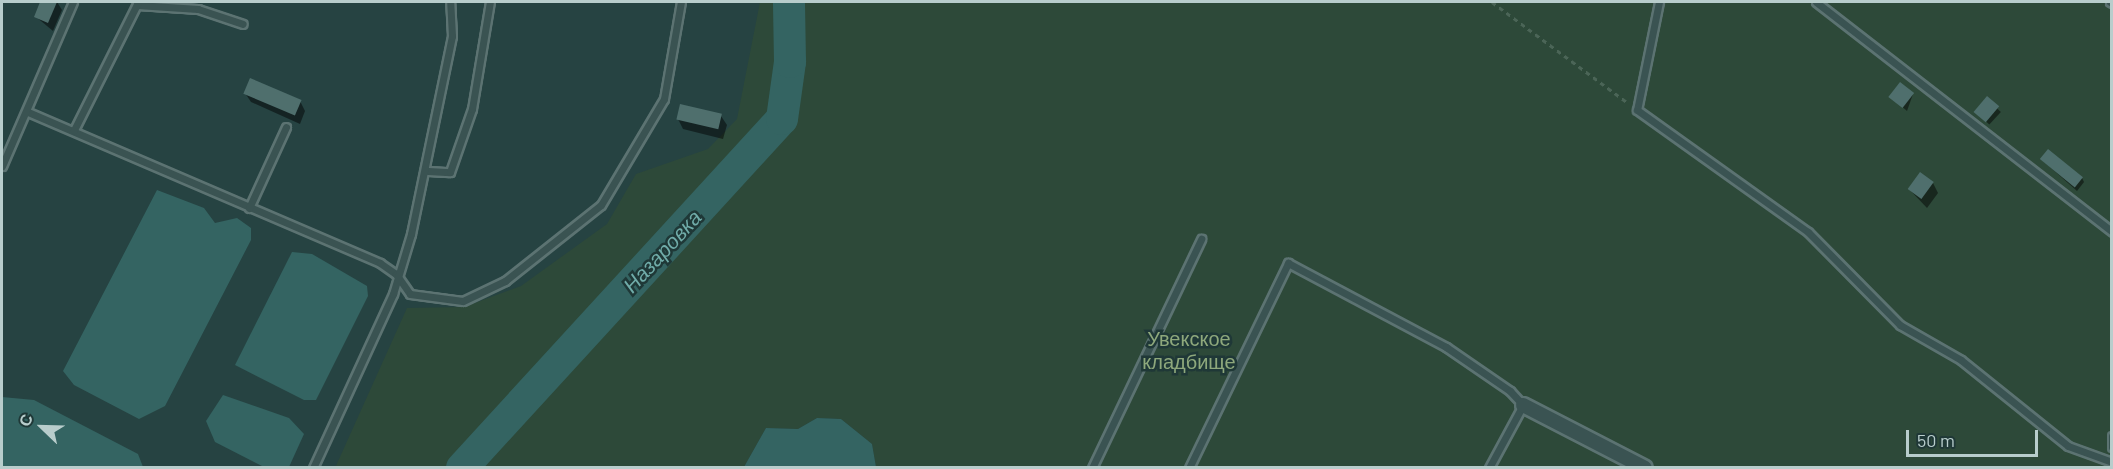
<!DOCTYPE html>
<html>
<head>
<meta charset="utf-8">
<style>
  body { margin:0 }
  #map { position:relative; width:2113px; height:469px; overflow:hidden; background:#264342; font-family:Barlow,sans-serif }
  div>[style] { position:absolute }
  .green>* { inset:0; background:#2d4939 }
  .water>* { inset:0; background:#346462 }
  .shadow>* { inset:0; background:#0007; transform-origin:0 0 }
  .river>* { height:32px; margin:-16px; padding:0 16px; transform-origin:16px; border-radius:16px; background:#346462 }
  .building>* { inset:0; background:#4f6f6d; transform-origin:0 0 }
  .path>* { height:3px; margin-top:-1.5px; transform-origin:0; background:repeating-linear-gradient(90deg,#4b6557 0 4.5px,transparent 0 9px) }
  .roads { filter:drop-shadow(2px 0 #5c7372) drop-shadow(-2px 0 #5c7372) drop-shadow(0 2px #5c7372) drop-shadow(0 -2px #5c7372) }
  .lane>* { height:7px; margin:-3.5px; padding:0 3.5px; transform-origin:3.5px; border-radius:3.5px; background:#3a5352 }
  .street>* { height:14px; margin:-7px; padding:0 7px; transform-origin:7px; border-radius:7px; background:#3a5352 }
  span { translate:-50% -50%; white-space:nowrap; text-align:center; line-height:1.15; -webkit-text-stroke:5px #1f3837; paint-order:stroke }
  .park-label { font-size:20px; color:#8ea87c }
  .water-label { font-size:21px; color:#70aca9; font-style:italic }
  .frame { position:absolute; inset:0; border:3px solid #b8cdcc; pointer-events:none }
  .north { position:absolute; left:12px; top:397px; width:60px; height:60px; -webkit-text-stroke:4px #1f3837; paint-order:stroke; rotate:293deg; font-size:16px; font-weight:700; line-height:24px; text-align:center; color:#b8cdcc }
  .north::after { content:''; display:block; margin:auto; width:21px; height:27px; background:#b8cdcc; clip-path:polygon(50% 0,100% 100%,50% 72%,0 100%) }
  .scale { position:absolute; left:1906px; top:430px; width:132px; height:27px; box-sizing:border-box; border:3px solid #b8cdcc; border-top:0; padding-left:8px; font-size:18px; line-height:21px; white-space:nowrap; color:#b8cdcc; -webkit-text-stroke:4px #1f3837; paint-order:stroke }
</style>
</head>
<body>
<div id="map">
  <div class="green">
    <i style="clip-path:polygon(760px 2px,2111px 2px,2111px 467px,876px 468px,872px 444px,841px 419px,817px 418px,798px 429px,766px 428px,744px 467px,335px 468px,407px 308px,464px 307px,521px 286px,607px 224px,636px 174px,708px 149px,737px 119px)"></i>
  </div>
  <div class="water">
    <i style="clip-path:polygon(157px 190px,204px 208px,215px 223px,237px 218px,251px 228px,251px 240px,165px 406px,139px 419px,74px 385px,63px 371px)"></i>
    <i style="clip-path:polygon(292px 252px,312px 254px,367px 286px,368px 296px,316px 400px,304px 400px,235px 365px)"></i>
    <i style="clip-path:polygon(223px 395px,289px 418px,304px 434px,289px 467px,264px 467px,215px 442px,206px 421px)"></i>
    <i style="clip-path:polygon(2px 397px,34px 400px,138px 454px,143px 467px,2px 467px)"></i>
    <i style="clip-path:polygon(817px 418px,841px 419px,872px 444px,876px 467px,744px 467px,766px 428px,798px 429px)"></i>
  </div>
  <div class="shadow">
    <i style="clip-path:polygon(42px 2px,57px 2px,62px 10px,53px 31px,35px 16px)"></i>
    <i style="clip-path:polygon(245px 93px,300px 101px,305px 111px,300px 124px,251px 102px)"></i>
    <i style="clip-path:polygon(1913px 94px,1907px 111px,1891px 97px)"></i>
    <i style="left:1987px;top:99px;width:19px;height:17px;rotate:43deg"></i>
    <i style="clip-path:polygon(721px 116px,727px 125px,723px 139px,683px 129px,678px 119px)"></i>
    <i style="clip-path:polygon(2042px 160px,2082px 178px,2084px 182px,2077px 191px)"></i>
    <i style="clip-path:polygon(1933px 183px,1938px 193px,1927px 208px,1909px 189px)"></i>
  </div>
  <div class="river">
    <i style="left:462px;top:468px;width:473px;rotate:-47.5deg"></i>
    <i style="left:782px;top:119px;width:58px;rotate:-82deg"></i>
    <i style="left:790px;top:62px;width:60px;rotate:-91deg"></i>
  </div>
  <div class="building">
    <i style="clip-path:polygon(40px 2px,57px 2px,48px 23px,34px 17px)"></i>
    <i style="left:250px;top:78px;width:56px;height:17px;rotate:23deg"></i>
    <i style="left:1900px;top:82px;width:18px;height:19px;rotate:38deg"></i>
    <i style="left:1987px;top:96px;width:16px;height:21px;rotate:40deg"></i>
    <i style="left:680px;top:104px;width:43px;height:16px;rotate:13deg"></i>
    <i style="left:2048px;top:149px;width:45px;height:13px;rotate:39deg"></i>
    <i style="left:1920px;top:172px;width:17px;height:21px;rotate:36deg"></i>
  </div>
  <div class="path">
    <i style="left:1492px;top:2px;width:169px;rotate:36.6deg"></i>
  </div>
  <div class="roads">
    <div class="lane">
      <i style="left:1659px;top:2px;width:110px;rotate:101.5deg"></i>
      <i style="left:1637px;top:110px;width:210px;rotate:35.5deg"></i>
      <i style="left:1808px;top:232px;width:131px;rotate:45.3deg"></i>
      <i style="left:1900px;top:325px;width:70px;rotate:29.8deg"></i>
      <i style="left:1961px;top:360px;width:137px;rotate:38.8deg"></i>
      <i style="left:2068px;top:446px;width:47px;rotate:20deg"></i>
      <i style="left:1816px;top:2px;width:375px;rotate:37.8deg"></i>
      <i style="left:2110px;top:2px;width:2px;rotate:27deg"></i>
      <i style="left:137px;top:5px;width:61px;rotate:3.8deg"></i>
      <i style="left:198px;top:9px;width:47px;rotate:18.4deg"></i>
      <i style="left:28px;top:112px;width:383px;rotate:23.2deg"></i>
      <i style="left:380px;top:263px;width:19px;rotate:35deg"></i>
      <i style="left:396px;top:274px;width:24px;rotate:55deg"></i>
      <i style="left:410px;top:294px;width:53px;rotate:7.5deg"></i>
      <i style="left:463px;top:301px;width:47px;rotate:-25.5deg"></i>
      <i style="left:505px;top:281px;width:122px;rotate:-38.4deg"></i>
      <i style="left:601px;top:205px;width:123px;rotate:-59.3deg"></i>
      <i style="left:664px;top:99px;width:98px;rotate:-80.1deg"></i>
      <i style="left:74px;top:130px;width:143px;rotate:-63.4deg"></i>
      <i style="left:2px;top:166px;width:179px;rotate:-66.6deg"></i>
      <i style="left:428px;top:171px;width:22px;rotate:3deg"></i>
      <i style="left:450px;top:172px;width:67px;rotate:-70.8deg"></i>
      <i style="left:472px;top:109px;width:109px;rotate:-80.5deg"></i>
      <i style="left:249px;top:208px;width:89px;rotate:-65.4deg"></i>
      <i style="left:2112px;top:436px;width:11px;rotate:90deg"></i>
      <i style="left:313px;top:468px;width:192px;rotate:-65.3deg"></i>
      <i style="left:393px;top:294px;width:63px;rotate:-73.3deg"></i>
      <i style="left:411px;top:234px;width:202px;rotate:-78.3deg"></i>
      <i style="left:452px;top:36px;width:34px;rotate:-93deg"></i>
      <i style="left:1092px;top:468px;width:254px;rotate:-64.5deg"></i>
      <i style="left:1189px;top:468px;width:228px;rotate:-64.2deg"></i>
      <i style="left:1288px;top:263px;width:179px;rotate:28deg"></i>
      <i style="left:1446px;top:347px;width:78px;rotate:34.5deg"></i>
      <i style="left:1510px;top:391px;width:19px;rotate:47deg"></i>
      <i style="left:1523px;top:405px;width:72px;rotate:118.4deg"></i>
    </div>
    <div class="street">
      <i style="left:1523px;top:405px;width:137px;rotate:27.3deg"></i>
    </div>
  </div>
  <div class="park-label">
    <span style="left:1189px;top:350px">Увекское<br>кладбище</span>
  </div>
  <div class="water-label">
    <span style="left:662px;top:251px;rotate:-47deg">Назаровка</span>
  </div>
  <div class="frame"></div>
  <div class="north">С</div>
  <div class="scale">50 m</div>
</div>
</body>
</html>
